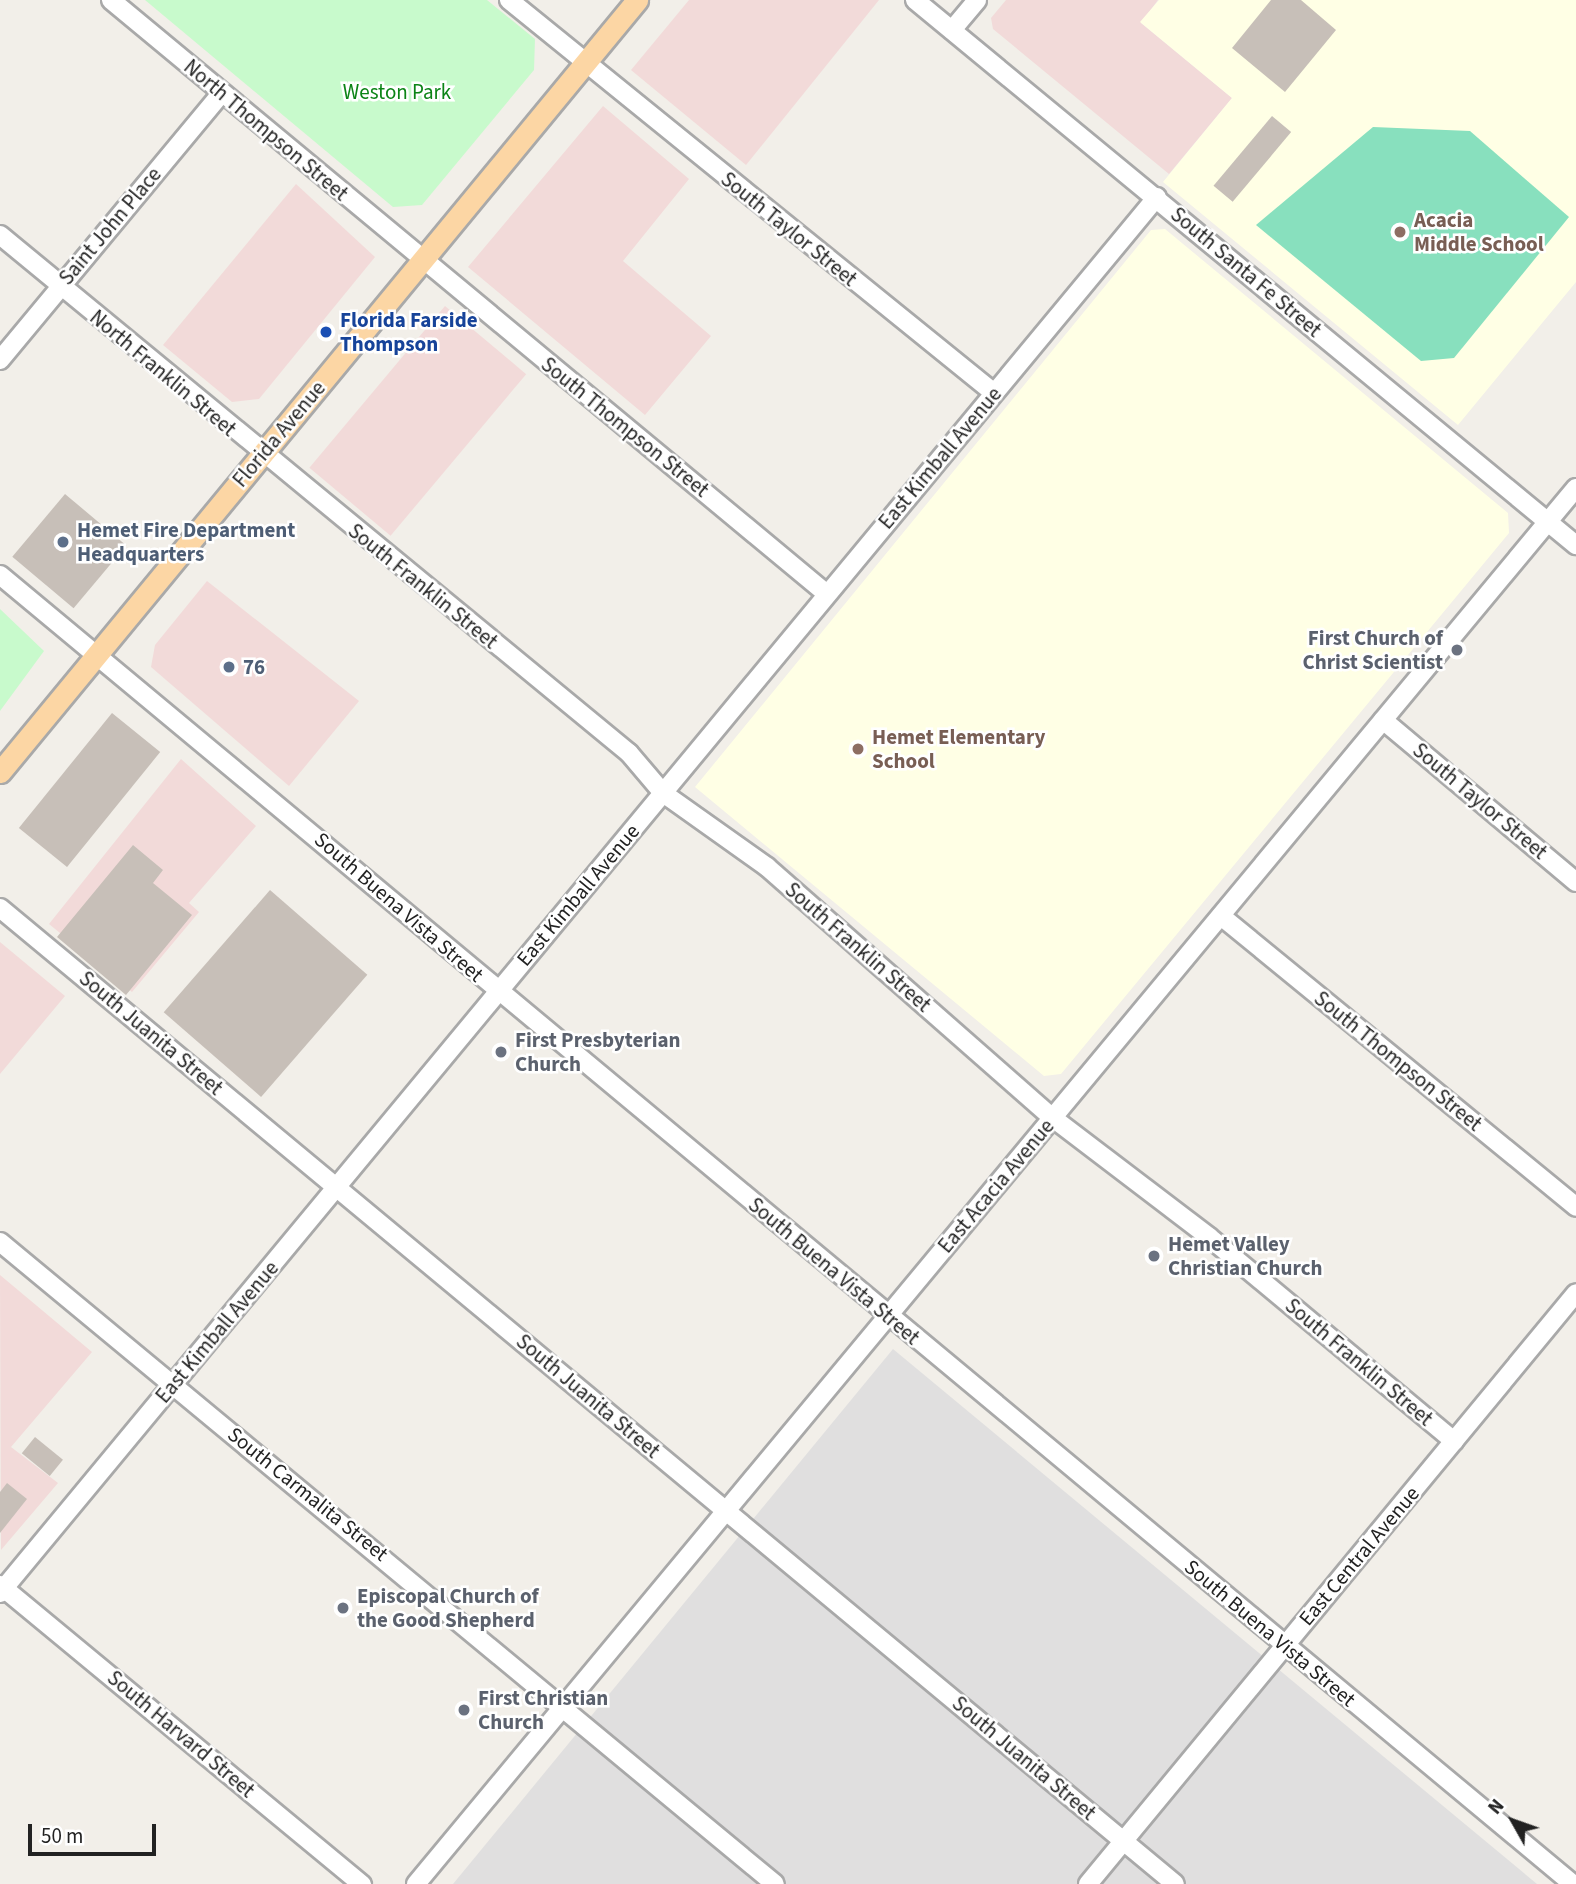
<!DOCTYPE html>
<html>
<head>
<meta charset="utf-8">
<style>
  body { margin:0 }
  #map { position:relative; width:1576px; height:1884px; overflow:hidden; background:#f2efe9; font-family:"Source Sans 3",sans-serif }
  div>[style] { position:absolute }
  .residential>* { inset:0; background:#e0dfdf }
  .commercial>* { inset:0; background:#f2dad9; transform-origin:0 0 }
  .education>* { inset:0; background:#ffffe5 }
  .park>* { inset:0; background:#c8facc }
  .pitch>* { inset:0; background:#88e0be }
  .building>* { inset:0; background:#c7bfb8; transform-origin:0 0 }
  .roads { filter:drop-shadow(2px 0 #a9a9a9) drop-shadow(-2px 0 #a9a9a9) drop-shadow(0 2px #a9a9a9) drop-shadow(0 -2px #a9a9a9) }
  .minor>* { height:18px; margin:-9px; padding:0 9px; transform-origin:9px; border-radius:9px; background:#fff }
  .major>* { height:21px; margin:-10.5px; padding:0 10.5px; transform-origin:10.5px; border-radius:10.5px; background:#fcd6a4 }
  .dots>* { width:19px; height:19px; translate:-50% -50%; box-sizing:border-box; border:4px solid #fff; border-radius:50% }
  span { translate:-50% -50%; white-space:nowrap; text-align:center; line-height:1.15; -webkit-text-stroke:5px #fff; paint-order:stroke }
  .park-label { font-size:21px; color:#0c8416 }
  .street-label { font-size:21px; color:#222 }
  .education-label { font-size:21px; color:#785e54; font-weight:700 }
  .left { translate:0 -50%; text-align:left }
  .transit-label { font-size:21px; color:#164399; font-weight:700 }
  .service-label { font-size:21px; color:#4e5e75; font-weight:700 }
  .worship-label { font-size:21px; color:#5b616d; font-weight:700 }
  .right { translate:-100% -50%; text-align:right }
  .north { position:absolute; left:1478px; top:1786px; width:70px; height:70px; -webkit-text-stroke:5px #fff; paint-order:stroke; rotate:310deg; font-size:19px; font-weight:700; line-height:28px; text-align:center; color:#222 }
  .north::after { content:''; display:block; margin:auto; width:24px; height:32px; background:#222; clip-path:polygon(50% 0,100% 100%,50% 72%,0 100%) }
  .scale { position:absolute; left:28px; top:1824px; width:128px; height:32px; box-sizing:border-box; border:4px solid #222; border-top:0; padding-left:9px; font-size:21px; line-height:24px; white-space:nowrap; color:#222; -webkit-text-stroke:5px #fff; paint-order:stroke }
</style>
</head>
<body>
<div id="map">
  <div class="residential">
    <i style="clip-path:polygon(893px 1349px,1537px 1884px,453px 1884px)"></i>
  </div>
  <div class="commercial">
    <i style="clip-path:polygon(689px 0,879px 0,746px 165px,631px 70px)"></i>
    <i style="clip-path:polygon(1006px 0,1158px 0,1141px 23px,1232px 98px,1169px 174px,993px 29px,991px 18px)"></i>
    <i style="clip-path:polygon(603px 106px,689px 179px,623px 261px,711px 336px,645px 415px,468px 267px)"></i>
    <i style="clip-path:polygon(296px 184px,375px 257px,259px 399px,232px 402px,163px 345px)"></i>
    <i style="left:445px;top:306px;width:106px;height:211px;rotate:40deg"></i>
    <i style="clip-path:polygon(207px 581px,359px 701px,289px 786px,151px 667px,155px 645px)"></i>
    <i style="clip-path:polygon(181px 759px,256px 826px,189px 903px,199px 912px,132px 992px,49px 924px)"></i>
    <i style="clip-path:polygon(0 942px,65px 996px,0 1074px)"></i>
    <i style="clip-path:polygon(0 1275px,92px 1352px,11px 1447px,58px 1483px,1px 1550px)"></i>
  </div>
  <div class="education">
    <i style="clip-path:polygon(1159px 0,1576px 0,1576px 282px,1458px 425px,1163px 182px,1232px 98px,1140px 22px)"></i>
    <i style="clip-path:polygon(1165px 229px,1508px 513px,1509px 533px,1061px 1074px,1044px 1076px,695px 787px,1151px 230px)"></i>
  </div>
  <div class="park">
    <i style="clip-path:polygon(145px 0,487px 0,535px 39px,534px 70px,422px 205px,393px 207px)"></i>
    <i style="clip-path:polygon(0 609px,44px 651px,0 711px)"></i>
  </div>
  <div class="pitch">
    <i style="clip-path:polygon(1373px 127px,1470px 131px,1569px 217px,1454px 358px,1421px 361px,1256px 225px)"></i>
  </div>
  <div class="building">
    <i style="clip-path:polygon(1271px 0,1301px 0,1336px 30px,1285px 92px,1232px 48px)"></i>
    <i style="left:1272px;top:116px;width:25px;height:91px;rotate:40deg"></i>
    <i style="left:65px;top:494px;width:80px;height:82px;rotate:40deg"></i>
    <i style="left:112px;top:713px;width:62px;height:148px;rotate:39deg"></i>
    <i style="clip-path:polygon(133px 845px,163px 870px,153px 883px,192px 915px,126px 995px,57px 937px)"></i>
    <i style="left:270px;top:890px;width:129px;height:162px;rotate:41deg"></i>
    <i style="left:35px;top:1437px;width:36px;height:21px;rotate:39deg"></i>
    <i style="clip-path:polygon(7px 1483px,27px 1499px,0 1533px,0 1492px)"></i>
  </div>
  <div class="roads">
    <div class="minor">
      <i style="left:111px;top:0;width:930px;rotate:39.68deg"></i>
      <i style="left:509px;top:0;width:624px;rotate:39.02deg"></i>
      <i style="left:915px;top:0;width:857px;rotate:39.51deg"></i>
      <i style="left:952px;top:30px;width:39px;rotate:-50deg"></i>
      <i style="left:0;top:235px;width:815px;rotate:39.47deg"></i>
      <i style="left:629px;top:753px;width:52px;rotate:49.6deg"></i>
      <i style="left:663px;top:793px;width:128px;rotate:35.4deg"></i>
      <i style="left:767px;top:867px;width:381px;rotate:41.3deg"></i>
      <i style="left:1053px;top:1118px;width:196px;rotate:37.3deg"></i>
      <i style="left:1209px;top:1237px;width:319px;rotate:39.8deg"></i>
      <i style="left:0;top:360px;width:347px;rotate:-50.3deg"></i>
      <i style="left:0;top:575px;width:2046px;rotate:39.77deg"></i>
      <i style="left:1383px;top:720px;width:252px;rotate:40deg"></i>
      <i style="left:0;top:908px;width:1527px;rotate:39.71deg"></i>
      <i style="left:1221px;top:916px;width:459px;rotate:39.3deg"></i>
      <i style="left:0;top:1242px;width:1006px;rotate:39.64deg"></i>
      <i style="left:0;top:1585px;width:470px;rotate:39.6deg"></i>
      <i style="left:0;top:1593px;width:1813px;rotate:-50.35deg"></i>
      <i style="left:416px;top:1884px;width:1815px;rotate:-50.28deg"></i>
      <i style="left:1088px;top:1884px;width:766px;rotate:-50.45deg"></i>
    </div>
    <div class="major">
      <i style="left:0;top:772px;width:1001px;rotate:-50.47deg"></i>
    </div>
  </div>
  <div class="dots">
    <i style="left:1400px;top:232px;background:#8d6e63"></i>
    <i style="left:326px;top:332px;background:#1a4fb4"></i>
    <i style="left:63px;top:542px;background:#5c6f8a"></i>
    <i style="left:1457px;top:650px;background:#6b7280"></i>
    <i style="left:229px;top:667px;background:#5c6f8a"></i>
    <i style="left:858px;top:749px;background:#8d6e63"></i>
    <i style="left:501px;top:1052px;background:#6b7280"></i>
    <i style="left:1154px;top:1256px;background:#6b7280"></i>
    <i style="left:343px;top:1608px;background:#6b7280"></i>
    <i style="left:464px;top:1710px;background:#6b7280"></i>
  </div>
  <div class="park-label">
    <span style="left:397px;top:92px">Weston Park</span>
  </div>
  <div class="street-label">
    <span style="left:266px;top:130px;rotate:40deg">North Thompson Street</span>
    <span style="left:110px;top:226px;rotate:-50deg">Saint John Place</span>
    <span style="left:789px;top:229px;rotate:39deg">South Taylor Street</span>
    <span style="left:1246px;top:272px;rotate:40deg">South Santa Fe Street</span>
    <span style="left:163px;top:373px;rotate:40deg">North Franklin Street</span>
    <span style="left:625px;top:427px;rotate:39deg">South Thompson Street</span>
    <span style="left:279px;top:434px;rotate:-50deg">Florida Avenue</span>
    <span style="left:940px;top:458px;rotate:-50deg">East Kimball Avenue</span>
    <span style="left:423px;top:586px;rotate:39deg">South Franklin Street</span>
    <span style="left:1480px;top:801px;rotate:40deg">South Taylor Street</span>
    <span style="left:578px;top:895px;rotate:-50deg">East Kimball Avenue</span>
    <span style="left:399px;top:907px;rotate:41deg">South Buena Vista Street</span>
    <span style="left:858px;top:947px;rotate:41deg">South Franklin Street</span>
    <span style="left:151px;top:1033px;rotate:40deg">South Juanita Street</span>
    <span style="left:1398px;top:1061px;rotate:39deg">South Thompson Street</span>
    <span style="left:996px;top:1186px;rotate:-50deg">East Acacia Avenue</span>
    <span style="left:834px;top:1271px;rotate:40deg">South Buena Vista Street</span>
    <span style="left:217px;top:1332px;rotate:-50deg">East Kimball Avenue</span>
    <span style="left:1359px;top:1362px;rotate:40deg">South Franklin Street</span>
    <span style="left:588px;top:1396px;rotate:40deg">South Juanita Street</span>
    <span style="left:308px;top:1494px;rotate:39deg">South Carmalita Street</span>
    <span style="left:1359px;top:1556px;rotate:-50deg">East Central Avenue</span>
    <span style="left:1270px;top:1633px;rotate:40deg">South Buena Vista Street</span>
    <span style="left:181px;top:1734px;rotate:40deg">South Harvard Street</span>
    <span style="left:1024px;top:1758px;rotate:40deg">South Juanita Street</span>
  </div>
  <div class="education-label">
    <span class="left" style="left:1414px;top:232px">Acacia<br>Middle School</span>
    <span class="left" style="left:872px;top:749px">Hemet Elementary<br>School</span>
  </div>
  <div class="transit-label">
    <span class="left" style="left:340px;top:332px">Florida Farside<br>Thompson</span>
  </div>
  <div class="service-label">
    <span class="left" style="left:77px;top:542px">Hemet Fire Department<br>Headquarters</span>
    <span class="left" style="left:243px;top:667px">76</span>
  </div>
  <div class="worship-label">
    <span class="right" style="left:1443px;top:650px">First Church of<br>Christ Scientist</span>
    <span class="left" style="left:515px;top:1052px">First Presbyterian<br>Church</span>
    <span class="left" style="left:1168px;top:1256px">Hemet Valley<br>Christian Church</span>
    <span class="left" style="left:357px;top:1608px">Episcopal Church of<br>the Good Shepherd</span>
    <span class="left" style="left:478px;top:1710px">First Christian<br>Church</span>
  </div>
  <div class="north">N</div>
  <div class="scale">50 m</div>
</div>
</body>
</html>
